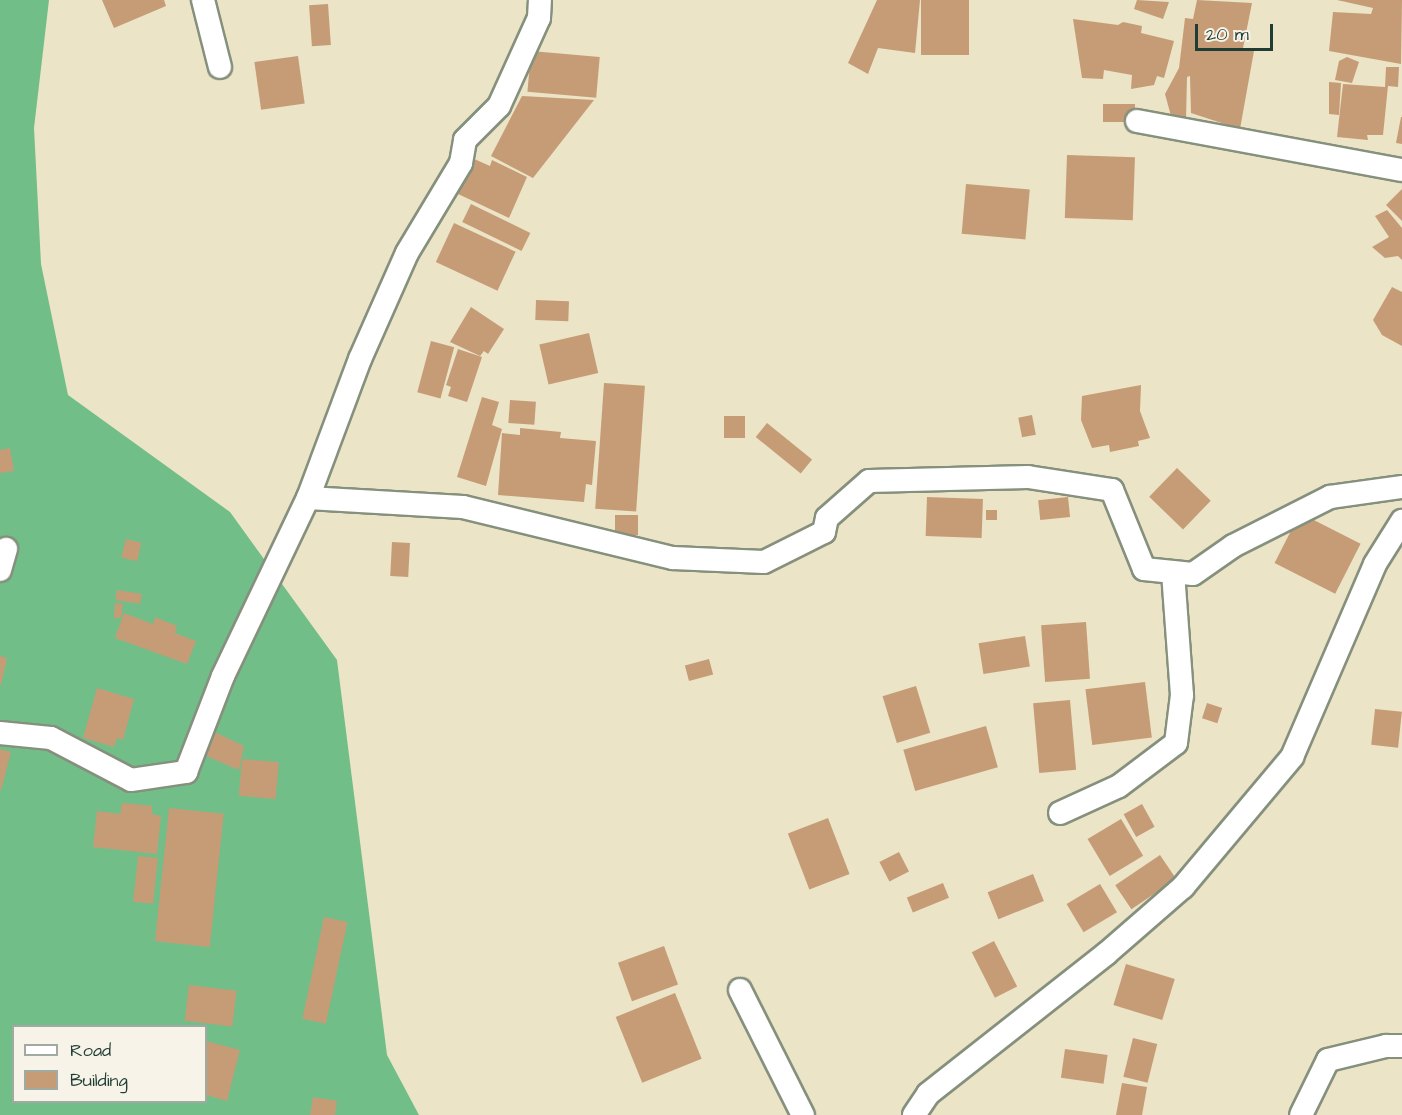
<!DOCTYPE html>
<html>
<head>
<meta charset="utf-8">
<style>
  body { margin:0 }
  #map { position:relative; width:1402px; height:1115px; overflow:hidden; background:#ebe4c6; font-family:"Architects Daughter",sans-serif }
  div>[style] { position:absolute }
  .forest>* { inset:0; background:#71be88 }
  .building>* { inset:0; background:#c69c77; transform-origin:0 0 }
  .roads { filter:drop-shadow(2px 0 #85907d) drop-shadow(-2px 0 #85907d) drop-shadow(0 2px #85907d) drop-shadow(0 -2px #85907d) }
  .street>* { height:22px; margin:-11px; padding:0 11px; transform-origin:11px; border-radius:11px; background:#fff }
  span { translate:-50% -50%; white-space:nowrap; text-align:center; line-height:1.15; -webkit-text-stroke:4.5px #f7f3e8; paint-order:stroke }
  .legend { position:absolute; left:12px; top:1025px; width:195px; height:78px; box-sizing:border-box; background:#f7f3e8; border:2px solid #a1aaa0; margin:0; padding:8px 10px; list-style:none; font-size:18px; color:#1f3d34 }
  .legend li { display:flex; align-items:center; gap:12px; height:30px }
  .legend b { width:30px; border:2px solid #a1aaa0 }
  .scale { position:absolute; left:1195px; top:24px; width:78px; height:27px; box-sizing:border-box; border:3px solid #1f3d34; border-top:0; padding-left:8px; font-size:18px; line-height:21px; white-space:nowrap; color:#1f3d34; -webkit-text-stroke:4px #f7f3e8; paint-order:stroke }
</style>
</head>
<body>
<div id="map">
  <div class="forest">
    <i style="clip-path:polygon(evenodd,0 0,49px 0,34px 128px,41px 264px,68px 395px,230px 512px,337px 660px,387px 1055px,419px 1115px,0 1115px,0 0,14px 1026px,206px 1026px,206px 1102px,14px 1102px,14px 1026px)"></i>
  </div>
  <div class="building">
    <i style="clip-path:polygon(102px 0,164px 0,166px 6px,114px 28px)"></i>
    <i style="clip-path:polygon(877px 0,920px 0,915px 53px,878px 48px,868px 74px,848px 63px)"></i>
    <i style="left:921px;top:0;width:48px;height:55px"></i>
    <i style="clip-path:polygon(1137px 0,1169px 2px,1163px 19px,1134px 9px)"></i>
    <i style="clip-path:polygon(1197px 0,1252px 3px,1243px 48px,1254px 51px,1240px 129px,1191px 113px,1190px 76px,1187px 77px,1186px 119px,1171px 116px,1165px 94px,1179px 68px,1185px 18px,1193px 19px)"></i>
    <i style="clip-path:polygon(1337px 0,1402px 0,1401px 64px,1329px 51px,1333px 12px,1371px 14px,1373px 8px)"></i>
    <i style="left:328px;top:4px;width:41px;height:19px;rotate:86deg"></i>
    <i style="clip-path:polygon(1073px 19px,1118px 25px,1123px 22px,1142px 26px,1141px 33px,1174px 41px,1164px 78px,1157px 76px,1154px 85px,1131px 89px,1132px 75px,1104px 70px,1103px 79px,1082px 78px)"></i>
    <i style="left:531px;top:51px;width:69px;height:41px;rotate:5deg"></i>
    <i style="left:298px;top:56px;width:48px;height:44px;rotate:82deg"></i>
    <i style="clip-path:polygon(1347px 57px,1359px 62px,1352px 83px,1335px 80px,1339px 61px)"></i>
    <i style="clip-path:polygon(1386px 67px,1399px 67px,1398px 87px,1388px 86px,1383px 135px,1367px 135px,1368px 140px,1337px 137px,1343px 84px,1385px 87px)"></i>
    <i style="clip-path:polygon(1329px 82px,1341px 83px,1339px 115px,1329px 114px)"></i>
    <i style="clip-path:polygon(522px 96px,594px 100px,533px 178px,491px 156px)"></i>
    <i style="left:1103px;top:104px;width:32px;height:18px"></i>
    <i style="clip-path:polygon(1401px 117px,1402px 117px,1402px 144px,1396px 143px)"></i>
    <i style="left:1067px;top:155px;width:68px;height:63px;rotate:2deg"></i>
    <i style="clip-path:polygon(472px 158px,490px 166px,492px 160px,527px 177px,509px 218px,456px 193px)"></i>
    <i style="left:966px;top:184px;width:64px;height:50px;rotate:5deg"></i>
    <i style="clip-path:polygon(1402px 189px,1402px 221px,1386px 205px)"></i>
    <i style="left:471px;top:204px;width:66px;height:20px;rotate:26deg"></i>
    <i style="clip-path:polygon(1387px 210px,1402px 228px,1402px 260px,1398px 256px,1385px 258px,1372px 247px,1389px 237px,1375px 216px)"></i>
    <i style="left:454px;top:223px;width:68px;height:43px;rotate:25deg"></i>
    <i style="clip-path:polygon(1392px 287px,1402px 292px,1402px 346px,1382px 335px,1373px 320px)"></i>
    <i style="left:536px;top:300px;width:33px;height:20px;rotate:2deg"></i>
    <i style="clip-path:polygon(471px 307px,504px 329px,488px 354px,484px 351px,480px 356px,450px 342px)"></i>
    <i style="left:589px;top:333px;width:41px;height:51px;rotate:77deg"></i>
    <i style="left:431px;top:341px;width:24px;height:53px;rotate:15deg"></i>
    <i style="clip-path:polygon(458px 349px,482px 357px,467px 402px,448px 396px,451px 387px,446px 385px)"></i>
    <i style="left:604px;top:383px;width:41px;height:126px;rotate:4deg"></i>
    <i style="clip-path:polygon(1141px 385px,1140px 411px,1150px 438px,1138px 441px,1139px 446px,1110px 452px,1109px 445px,1092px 448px,1081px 420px,1082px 396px)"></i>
    <i style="clip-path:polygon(482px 397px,499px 402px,492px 425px,502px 429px,486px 486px,457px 477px)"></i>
    <i style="left:510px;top:400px;width:26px;height:23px;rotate:4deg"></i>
    <i style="left:1032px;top:415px;width:20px;height:14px;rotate:79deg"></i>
    <i style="left:724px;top:416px;width:21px;height:22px"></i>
    <i style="left:767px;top:423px;width:58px;height:18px;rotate:39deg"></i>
    <i style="clip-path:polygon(520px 428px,561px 432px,560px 438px,596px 441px,592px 485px,586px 484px,584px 502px,498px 495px,502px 433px,520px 435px)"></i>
    <i style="clip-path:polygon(10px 448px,14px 471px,0 473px,0 450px)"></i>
    <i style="left:1177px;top:468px;width:47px;height:40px;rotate:44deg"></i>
    <i style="left:927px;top:497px;width:56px;height:39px;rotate:2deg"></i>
    <i style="left:1068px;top:497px;width:20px;height:30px;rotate:84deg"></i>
    <i style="left:986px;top:510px;width:11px;height:10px"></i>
    <i style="left:1300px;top:513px;width:68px;height:56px;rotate:27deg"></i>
    <i style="left:615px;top:515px;width:23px;height:20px"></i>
    <i style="left:126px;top:539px;width:16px;height:19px;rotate:14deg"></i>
    <i style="left:392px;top:542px;width:18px;height:34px;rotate:3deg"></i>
    <i style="left:117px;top:590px;width:25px;height:10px;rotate:9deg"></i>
    <i style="clip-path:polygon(115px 603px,123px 604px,121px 618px,114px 618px)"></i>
    <i style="clip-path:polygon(124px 613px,153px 624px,155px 617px,177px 626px,175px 633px,196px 641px,187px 664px,115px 638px)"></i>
    <i style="left:1086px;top:622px;width:57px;height:45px;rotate:86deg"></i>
    <i style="left:1025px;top:636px;width:31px;height:47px;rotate:81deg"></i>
    <i style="clip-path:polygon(0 656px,7px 658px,1px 685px,0 685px)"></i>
    <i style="left:709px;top:659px;width:16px;height:25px;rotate:75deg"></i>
    <i style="left:1145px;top:682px;width:56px;height:60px;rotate:83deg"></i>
    <i style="left:916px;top:686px;width:49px;height:35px;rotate:73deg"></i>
    <i style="clip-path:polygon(97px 688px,134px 699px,123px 740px,117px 738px,114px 747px,83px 738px)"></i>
    <i style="left:1070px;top:700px;width:70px;height:37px;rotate:85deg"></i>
    <i style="left:1207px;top:703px;width:16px;height:16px;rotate:18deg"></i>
    <i style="left:1375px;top:709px;width:27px;height:36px;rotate:6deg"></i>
    <i style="left:986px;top:726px;width:43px;height:86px;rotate:74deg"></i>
    <i style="clip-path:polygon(208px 729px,244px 746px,239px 770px,206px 756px)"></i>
    <i style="clip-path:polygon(0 749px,11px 752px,1px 790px,0 790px)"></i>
    <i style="left:242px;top:759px;width:37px;height:37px;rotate:5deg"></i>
    <i style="clip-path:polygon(122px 803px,152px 806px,152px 814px,161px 816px,157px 854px,93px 847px,97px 811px,120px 814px)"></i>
    <i style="left:1142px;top:804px;width:26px;height:21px;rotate:61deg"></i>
    <i style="left:169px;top:808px;width:55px;height:134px;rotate:6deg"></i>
    <i style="left:828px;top:818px;width:60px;height:43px;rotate:69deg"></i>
    <i style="left:1121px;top:819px;width:43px;height:39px;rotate:59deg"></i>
    <i style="left:899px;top:852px;width:22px;height:22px;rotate:63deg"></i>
    <i style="left:1160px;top:855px;width:29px;height:54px;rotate:56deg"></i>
    <i style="left:138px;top:856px;width:20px;height:46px;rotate:6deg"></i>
    <i style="left:1033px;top:874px;width:29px;height:49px;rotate:68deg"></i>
    <i style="left:943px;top:883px;width:16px;height:39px;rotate:68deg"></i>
    <i style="left:1100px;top:884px;width:33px;height:39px;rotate:59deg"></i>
    <i style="left:324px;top:917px;width:24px;height:104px;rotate:12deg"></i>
    <i style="left:994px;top:941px;width:51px;height:25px;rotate:63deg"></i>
    <i style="left:664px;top:946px;width:41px;height:49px;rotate:70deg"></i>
    <i style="left:1126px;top:964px;width:51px;height:43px;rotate:17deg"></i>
    <i style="left:189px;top:985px;width:48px;height:36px;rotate:7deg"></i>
    <i style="left:675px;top:993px;width:71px;height:64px;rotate:68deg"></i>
    <i style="left:1133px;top:1038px;width:25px;height:40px;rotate:14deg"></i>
    <i style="clip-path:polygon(206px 1041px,240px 1050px,227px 1101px,206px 1095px)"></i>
    <i style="left:1065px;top:1049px;width:43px;height:29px;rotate:8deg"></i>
    <i style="clip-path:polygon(1122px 1083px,1147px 1087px,1142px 1115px,1116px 1115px)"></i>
    <i style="clip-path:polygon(313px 1097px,337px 1101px,335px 1115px,310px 1115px)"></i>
  </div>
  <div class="roads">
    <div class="street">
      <i style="left:203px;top:0;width:69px;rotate:75.8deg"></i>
      <i style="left:1137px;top:121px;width:269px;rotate:10.5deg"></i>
      <i style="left:308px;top:498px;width:155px;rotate:3.3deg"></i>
      <i style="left:463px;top:507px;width:216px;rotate:13.7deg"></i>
      <i style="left:673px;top:558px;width:91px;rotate:2.5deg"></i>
      <i style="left:764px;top:562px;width:67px;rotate:-26.6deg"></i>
      <i style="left:824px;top:532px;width:14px;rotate:-78deg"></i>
      <i style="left:827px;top:518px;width:56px;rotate:-41.4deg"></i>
      <i style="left:869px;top:481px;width:159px;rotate:-1.4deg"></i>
      <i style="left:1028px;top:477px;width:85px;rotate:8.8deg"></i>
      <i style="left:1112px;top:490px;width:85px;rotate:67.9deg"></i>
      <i style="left:1144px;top:569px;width:49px;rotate:5.8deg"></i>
      <i style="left:1193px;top:574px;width:49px;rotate:-35deg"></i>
      <i style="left:1233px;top:546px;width:109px;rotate:-26.8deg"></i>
      <i style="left:1330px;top:497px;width:73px;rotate:-7.9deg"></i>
      <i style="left:0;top:570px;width:22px;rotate:-74deg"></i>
      <i style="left:0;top:733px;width:51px;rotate:5.6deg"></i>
      <i style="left:51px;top:738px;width:90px;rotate:27.7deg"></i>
      <i style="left:131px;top:780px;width:56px;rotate:-8.3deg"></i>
      <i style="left:186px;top:772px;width:103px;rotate:-68.9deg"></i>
      <i style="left:223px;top:676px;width:197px;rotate:-64.5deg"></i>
      <i style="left:308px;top:498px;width:148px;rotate:-69.5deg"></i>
      <i style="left:360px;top:359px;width:116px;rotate:-66.1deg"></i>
      <i style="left:407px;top:253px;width:105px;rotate:-59deg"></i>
      <i style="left:461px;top:163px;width:23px;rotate:-80deg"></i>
      <i style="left:465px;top:140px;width:48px;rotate:-45deg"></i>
      <i style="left:499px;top:106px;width:97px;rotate:-65.6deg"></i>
      <i style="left:539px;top:18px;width:18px;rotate:-87deg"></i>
      <i style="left:1060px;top:813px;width:65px;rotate:-24.6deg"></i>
      <i style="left:1119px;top:786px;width:71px;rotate:-37deg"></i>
      <i style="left:1176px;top:743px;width:48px;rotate:-82.9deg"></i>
      <i style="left:1182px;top:695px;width:123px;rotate:-94.2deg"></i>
      <i style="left:740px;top:990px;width:140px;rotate:63.3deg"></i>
      <i style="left:914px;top:1115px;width:25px;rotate:-56deg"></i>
      <i style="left:928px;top:1094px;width:228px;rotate:-38.2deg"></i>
      <i style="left:1107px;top:953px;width:101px;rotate:-41deg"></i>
      <i style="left:1183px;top:887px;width:170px;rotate:-50deg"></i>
      <i style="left:1292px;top:757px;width:210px;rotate:-66.7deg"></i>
      <i style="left:1375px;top:564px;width:51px;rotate:-57.9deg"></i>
      <i style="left:1301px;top:1115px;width:61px;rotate:-63.9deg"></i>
      <i style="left:1328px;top:1060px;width:60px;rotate:-13.6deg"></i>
      <i style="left:1386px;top:1046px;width:16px"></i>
    </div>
  </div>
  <ul class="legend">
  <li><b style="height:8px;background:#fff"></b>Road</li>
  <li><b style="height:16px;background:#c69c77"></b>Building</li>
  </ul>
  <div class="scale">20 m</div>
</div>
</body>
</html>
